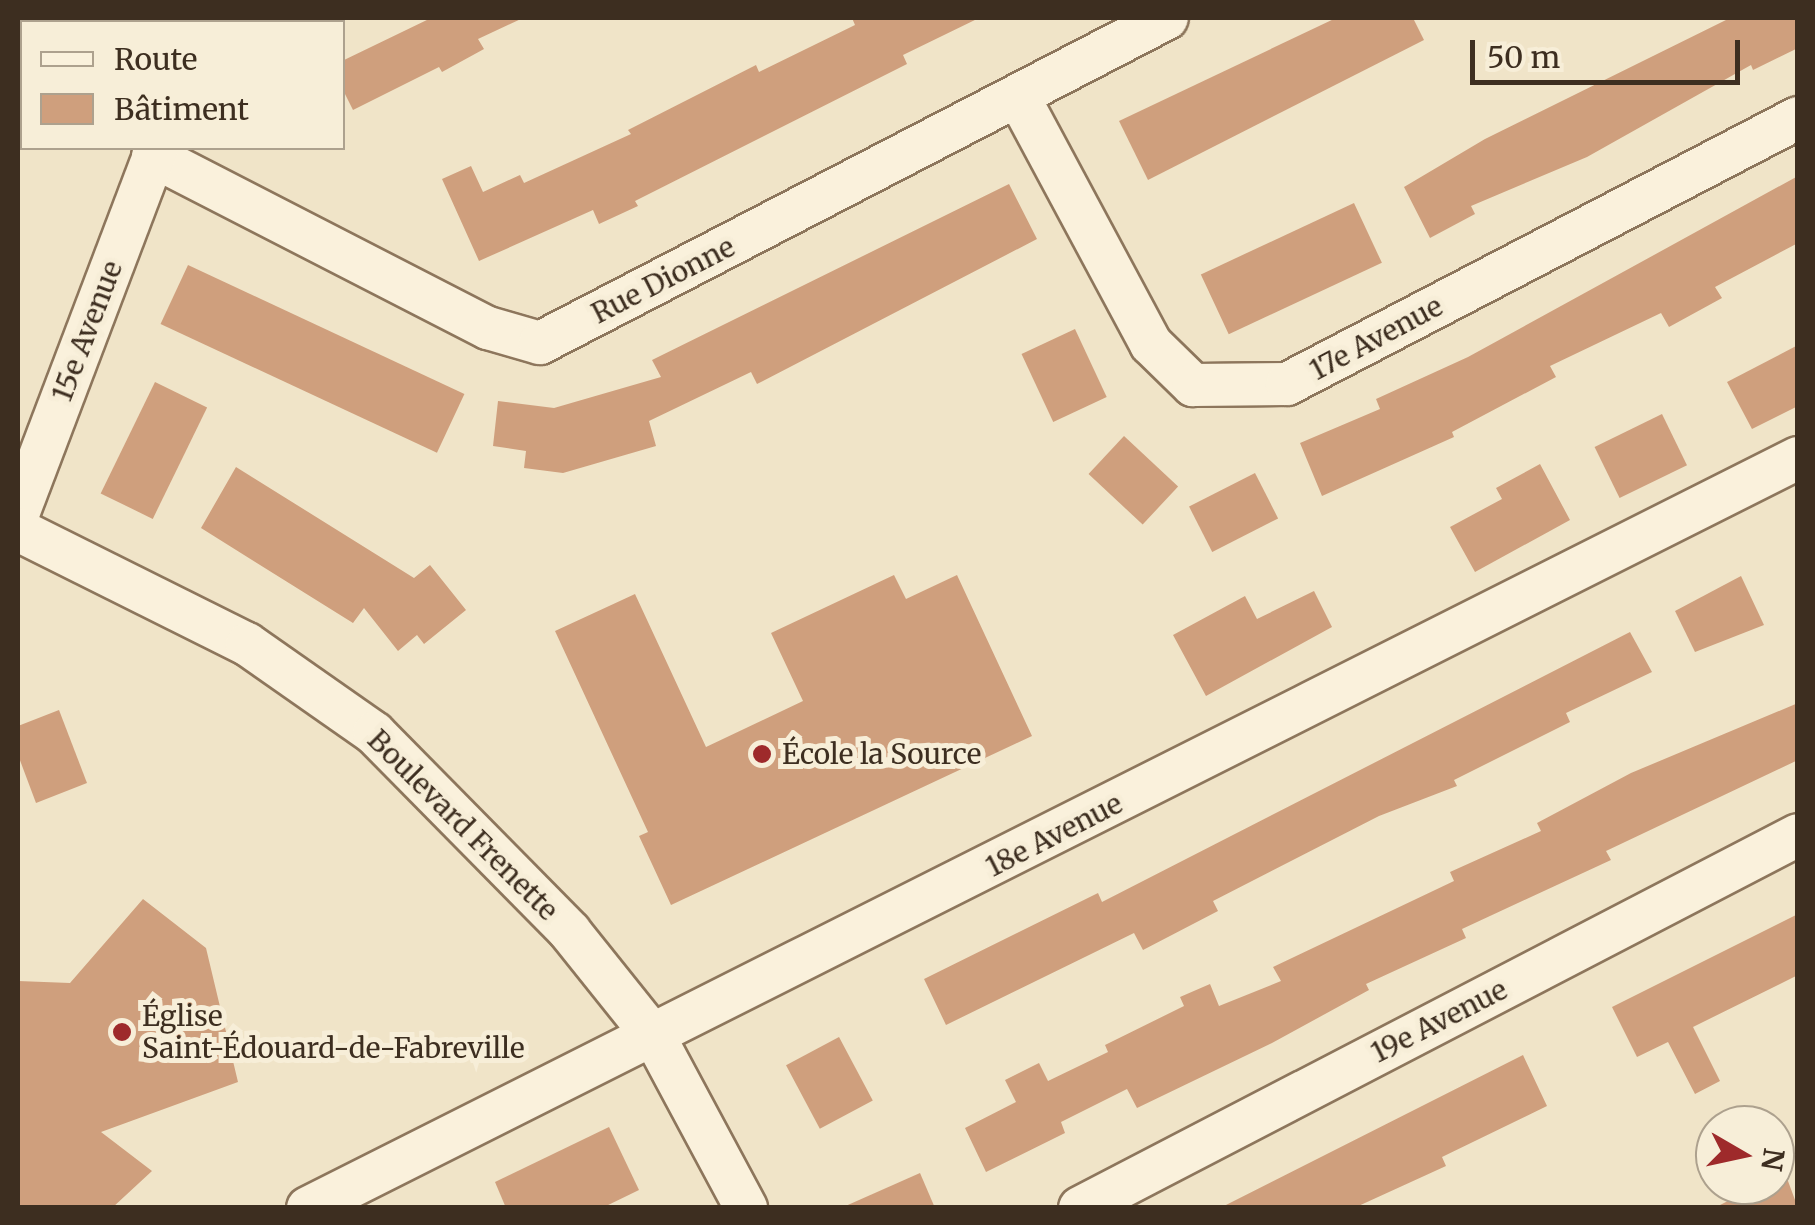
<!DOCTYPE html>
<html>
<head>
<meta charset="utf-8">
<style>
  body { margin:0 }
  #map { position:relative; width:1815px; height:1225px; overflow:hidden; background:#f0e4c8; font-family:Merriweather,serif }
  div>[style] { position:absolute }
  .building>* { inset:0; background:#cf9f7d; transform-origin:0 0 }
  .roads { filter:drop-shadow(2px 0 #8d765c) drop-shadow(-2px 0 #8d765c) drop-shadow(0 2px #8d765c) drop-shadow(0 -2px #8d765c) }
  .street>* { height:42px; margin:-21px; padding:0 21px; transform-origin:21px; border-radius:21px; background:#faf1dc }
  .dots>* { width:28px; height:28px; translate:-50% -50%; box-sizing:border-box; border:5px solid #f7eed8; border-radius:50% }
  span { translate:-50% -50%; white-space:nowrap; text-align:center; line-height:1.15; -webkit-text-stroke:10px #f7eed8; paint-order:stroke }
  .street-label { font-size:28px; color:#3d2e20 }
  .poi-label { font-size:28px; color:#3d2e20 }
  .left { translate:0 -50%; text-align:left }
  .frame { position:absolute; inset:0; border:20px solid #3d2e20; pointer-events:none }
  .legend { position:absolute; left:20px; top:20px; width:325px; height:130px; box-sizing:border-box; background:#f7eed8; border:2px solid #ada18e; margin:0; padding:12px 18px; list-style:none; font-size:30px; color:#3d2e20 }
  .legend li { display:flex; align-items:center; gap:20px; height:50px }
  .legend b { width:50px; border:2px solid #ada18e }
  .north { position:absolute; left:1695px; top:1105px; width:100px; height:100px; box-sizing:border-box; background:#f7eed8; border:2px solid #ada18e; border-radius:50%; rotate:99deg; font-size:28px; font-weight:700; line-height:40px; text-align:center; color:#3d2e20 }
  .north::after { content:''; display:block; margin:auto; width:35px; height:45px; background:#9e2a2b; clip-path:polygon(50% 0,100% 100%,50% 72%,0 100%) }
  .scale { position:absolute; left:1470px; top:40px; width:270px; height:45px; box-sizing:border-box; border:5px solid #3d2e20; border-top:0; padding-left:12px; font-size:30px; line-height:35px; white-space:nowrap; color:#3d2e20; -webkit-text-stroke:8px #f7eed8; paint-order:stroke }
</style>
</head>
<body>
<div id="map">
  <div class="building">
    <i style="clip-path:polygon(431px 18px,523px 18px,478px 39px,484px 49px,442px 72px,439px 67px,353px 110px,342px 88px,342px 61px)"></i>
    <i style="clip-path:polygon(852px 18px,979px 18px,903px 55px,907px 64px,635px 201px,638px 206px,599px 224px,593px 210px,479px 261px,442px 179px,471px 166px,483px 192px,520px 175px,524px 183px,631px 134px,628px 130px,756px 65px,759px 72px,855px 25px)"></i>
    <i style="clip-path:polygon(1336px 18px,1413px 18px,1424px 40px,1148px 180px,1119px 121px)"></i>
    <i style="clip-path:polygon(1730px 18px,1798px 18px,1798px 48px,1753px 70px,1751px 65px,1587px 157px,1471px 206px,1475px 214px,1430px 238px,1404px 187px,1485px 139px)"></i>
    <i style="clip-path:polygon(1798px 176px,1798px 243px,1715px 287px,1722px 298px,1669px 327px,1661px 313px,1550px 366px,1556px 377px,1452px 432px,1454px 437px,1322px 496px,1300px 443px,1380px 409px,1376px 399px,1468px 357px)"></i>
    <i style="clip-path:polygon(1009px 184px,1037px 239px,757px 384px,751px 372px,649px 421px,656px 446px,563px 473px,524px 468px,526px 451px,493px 446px,498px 401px,554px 408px,661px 377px,652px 360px)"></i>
    <i style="left:1354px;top:203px;width:66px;height:169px;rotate:65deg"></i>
    <i style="left:188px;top:265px;width:305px;height:65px;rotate:25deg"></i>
    <i style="left:1075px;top:329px;width:75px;height:59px;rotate:65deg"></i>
    <i style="clip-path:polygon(1798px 345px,1798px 406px,1752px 429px,1727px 382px)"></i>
    <i style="left:155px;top:382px;width:58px;height:124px;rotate:26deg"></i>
    <i style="left:1662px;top:414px;width:57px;height:75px;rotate:64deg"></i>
    <i style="left:1124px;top:436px;width:74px;height:52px;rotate:43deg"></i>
    <i style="clip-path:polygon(1540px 464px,1570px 520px,1475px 572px,1450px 527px,1502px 499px,1496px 488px)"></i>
    <i style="clip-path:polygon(236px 467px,414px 578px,430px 565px,466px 610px,424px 644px,417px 635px,398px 651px,364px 608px,353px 623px,201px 528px)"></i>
    <i style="left:1255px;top:473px;width:51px;height:74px;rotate:63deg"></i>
    <i style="clip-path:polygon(894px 575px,906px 599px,957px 575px,1032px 736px,671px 905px,639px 836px,648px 832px,555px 631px,635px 594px,706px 747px,803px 701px,771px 633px)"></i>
    <i style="clip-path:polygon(1741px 576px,1764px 625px,1695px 652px,1675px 611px)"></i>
    <i style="clip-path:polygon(1314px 591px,1332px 627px,1206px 696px,1173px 635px,1245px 596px,1257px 619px)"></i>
    <i style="clip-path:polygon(1630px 632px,1652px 672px,1566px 713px,1570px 722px,1454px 780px,1457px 786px,1379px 816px,1213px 901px,1218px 911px,1143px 950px,1134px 933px,946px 1025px,924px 979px,1098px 893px,1102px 902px)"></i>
    <i style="clip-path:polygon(1798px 703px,1798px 760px,1606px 851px,1611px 860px,1462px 929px,1466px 938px,1366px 984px,1369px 990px,1272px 1043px,1137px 1108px,1127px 1089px,1061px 1122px,1065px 1133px,986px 1172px,965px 1128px,1016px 1102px,1005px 1080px,1039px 1063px,1048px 1081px,1108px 1052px,1105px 1045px,1184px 1006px,1180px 997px,1210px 984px,1219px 1006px,1281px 981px,1273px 967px,1454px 881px,1450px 872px,1541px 831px,1537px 823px,1631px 773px)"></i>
    <i style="clip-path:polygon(59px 710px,87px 783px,36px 803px,18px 755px,18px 726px)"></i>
    <i style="clip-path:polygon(143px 899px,206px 948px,238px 1082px,101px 1132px,152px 1171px,112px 1208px,18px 1208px,18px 981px,70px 983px)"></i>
    <i style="clip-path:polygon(1798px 914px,1798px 975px,1693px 1027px,1720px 1081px,1695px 1094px,1668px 1042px,1637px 1057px,1612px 1007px)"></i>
    <i style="left:839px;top:1037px;width:72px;height:60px;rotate:62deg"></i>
    <i style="clip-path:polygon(1523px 1055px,1547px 1106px,1442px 1157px,1446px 1166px,1354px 1208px,1220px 1208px)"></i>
    <i style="clip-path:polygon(609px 1127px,639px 1190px,602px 1208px,506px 1208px,495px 1182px)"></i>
    <i style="clip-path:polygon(920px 1173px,935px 1208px,841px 1208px)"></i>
    <i style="clip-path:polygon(1785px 1173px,1798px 1208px,1714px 1208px,1760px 1185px,1775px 1185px)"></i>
  </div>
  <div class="roads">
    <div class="street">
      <i style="left:239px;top:22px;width:6px;rotate:-39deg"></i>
      <i style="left:1018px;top:96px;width:281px;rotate:61.8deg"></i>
      <i style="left:1151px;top:344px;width:59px;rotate:44.3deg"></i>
      <i style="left:1193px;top:385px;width:94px;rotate:-0.6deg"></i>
      <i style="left:1287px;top:384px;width:576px;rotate:-27.5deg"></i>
      <i style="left:153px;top:156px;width:377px;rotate:27.2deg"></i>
      <i style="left:488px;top:328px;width:54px;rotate:16.1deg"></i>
      <i style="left:540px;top:343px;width:706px;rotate:-27.4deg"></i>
      <i style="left:18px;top:514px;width:392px;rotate:-69.2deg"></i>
      <i style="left:18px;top:530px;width:256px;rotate:26.5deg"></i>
      <i style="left:247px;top:644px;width:155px;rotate:35deg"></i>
      <i style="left:374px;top:733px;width:279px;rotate:45.4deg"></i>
      <i style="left:570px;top:932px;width:136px;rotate:51.3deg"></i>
      <i style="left:655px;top:1038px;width:193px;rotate:61.8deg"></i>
      <i style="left:308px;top:1208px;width:1668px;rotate:-26.72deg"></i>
      <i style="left:1080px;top:1208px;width:809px;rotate:-27.45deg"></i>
    </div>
  </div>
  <div class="dots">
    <i style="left:762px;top:754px;background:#9e2a2b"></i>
    <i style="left:122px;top:1032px;background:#9e2a2b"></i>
  </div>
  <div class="street-label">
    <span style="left:663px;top:280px;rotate:-27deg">Rue Dionne</span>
    <span style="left:87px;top:331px;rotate:-69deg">15e Avenue</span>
    <span style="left:1376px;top:338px;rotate:-28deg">17e Avenue</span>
    <span style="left:463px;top:825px;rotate:45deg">Boulevard Frenette</span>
    <span style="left:1054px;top:835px;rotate:-27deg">18e Avenue</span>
    <span style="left:1439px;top:1021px;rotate:-27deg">19e Avenue</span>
  </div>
  <div class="poi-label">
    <span class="left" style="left:782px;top:754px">École la Source</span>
    <span class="left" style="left:142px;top:1032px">Église<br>Saint-Édouard-de-Fabreville</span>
  </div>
  <div class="frame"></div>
  <ul class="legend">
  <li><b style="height:12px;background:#faf1dc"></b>Route</li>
  <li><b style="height:28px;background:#cf9f7d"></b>Bâtiment</li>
  </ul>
  <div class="north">N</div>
  <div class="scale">50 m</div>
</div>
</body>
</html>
